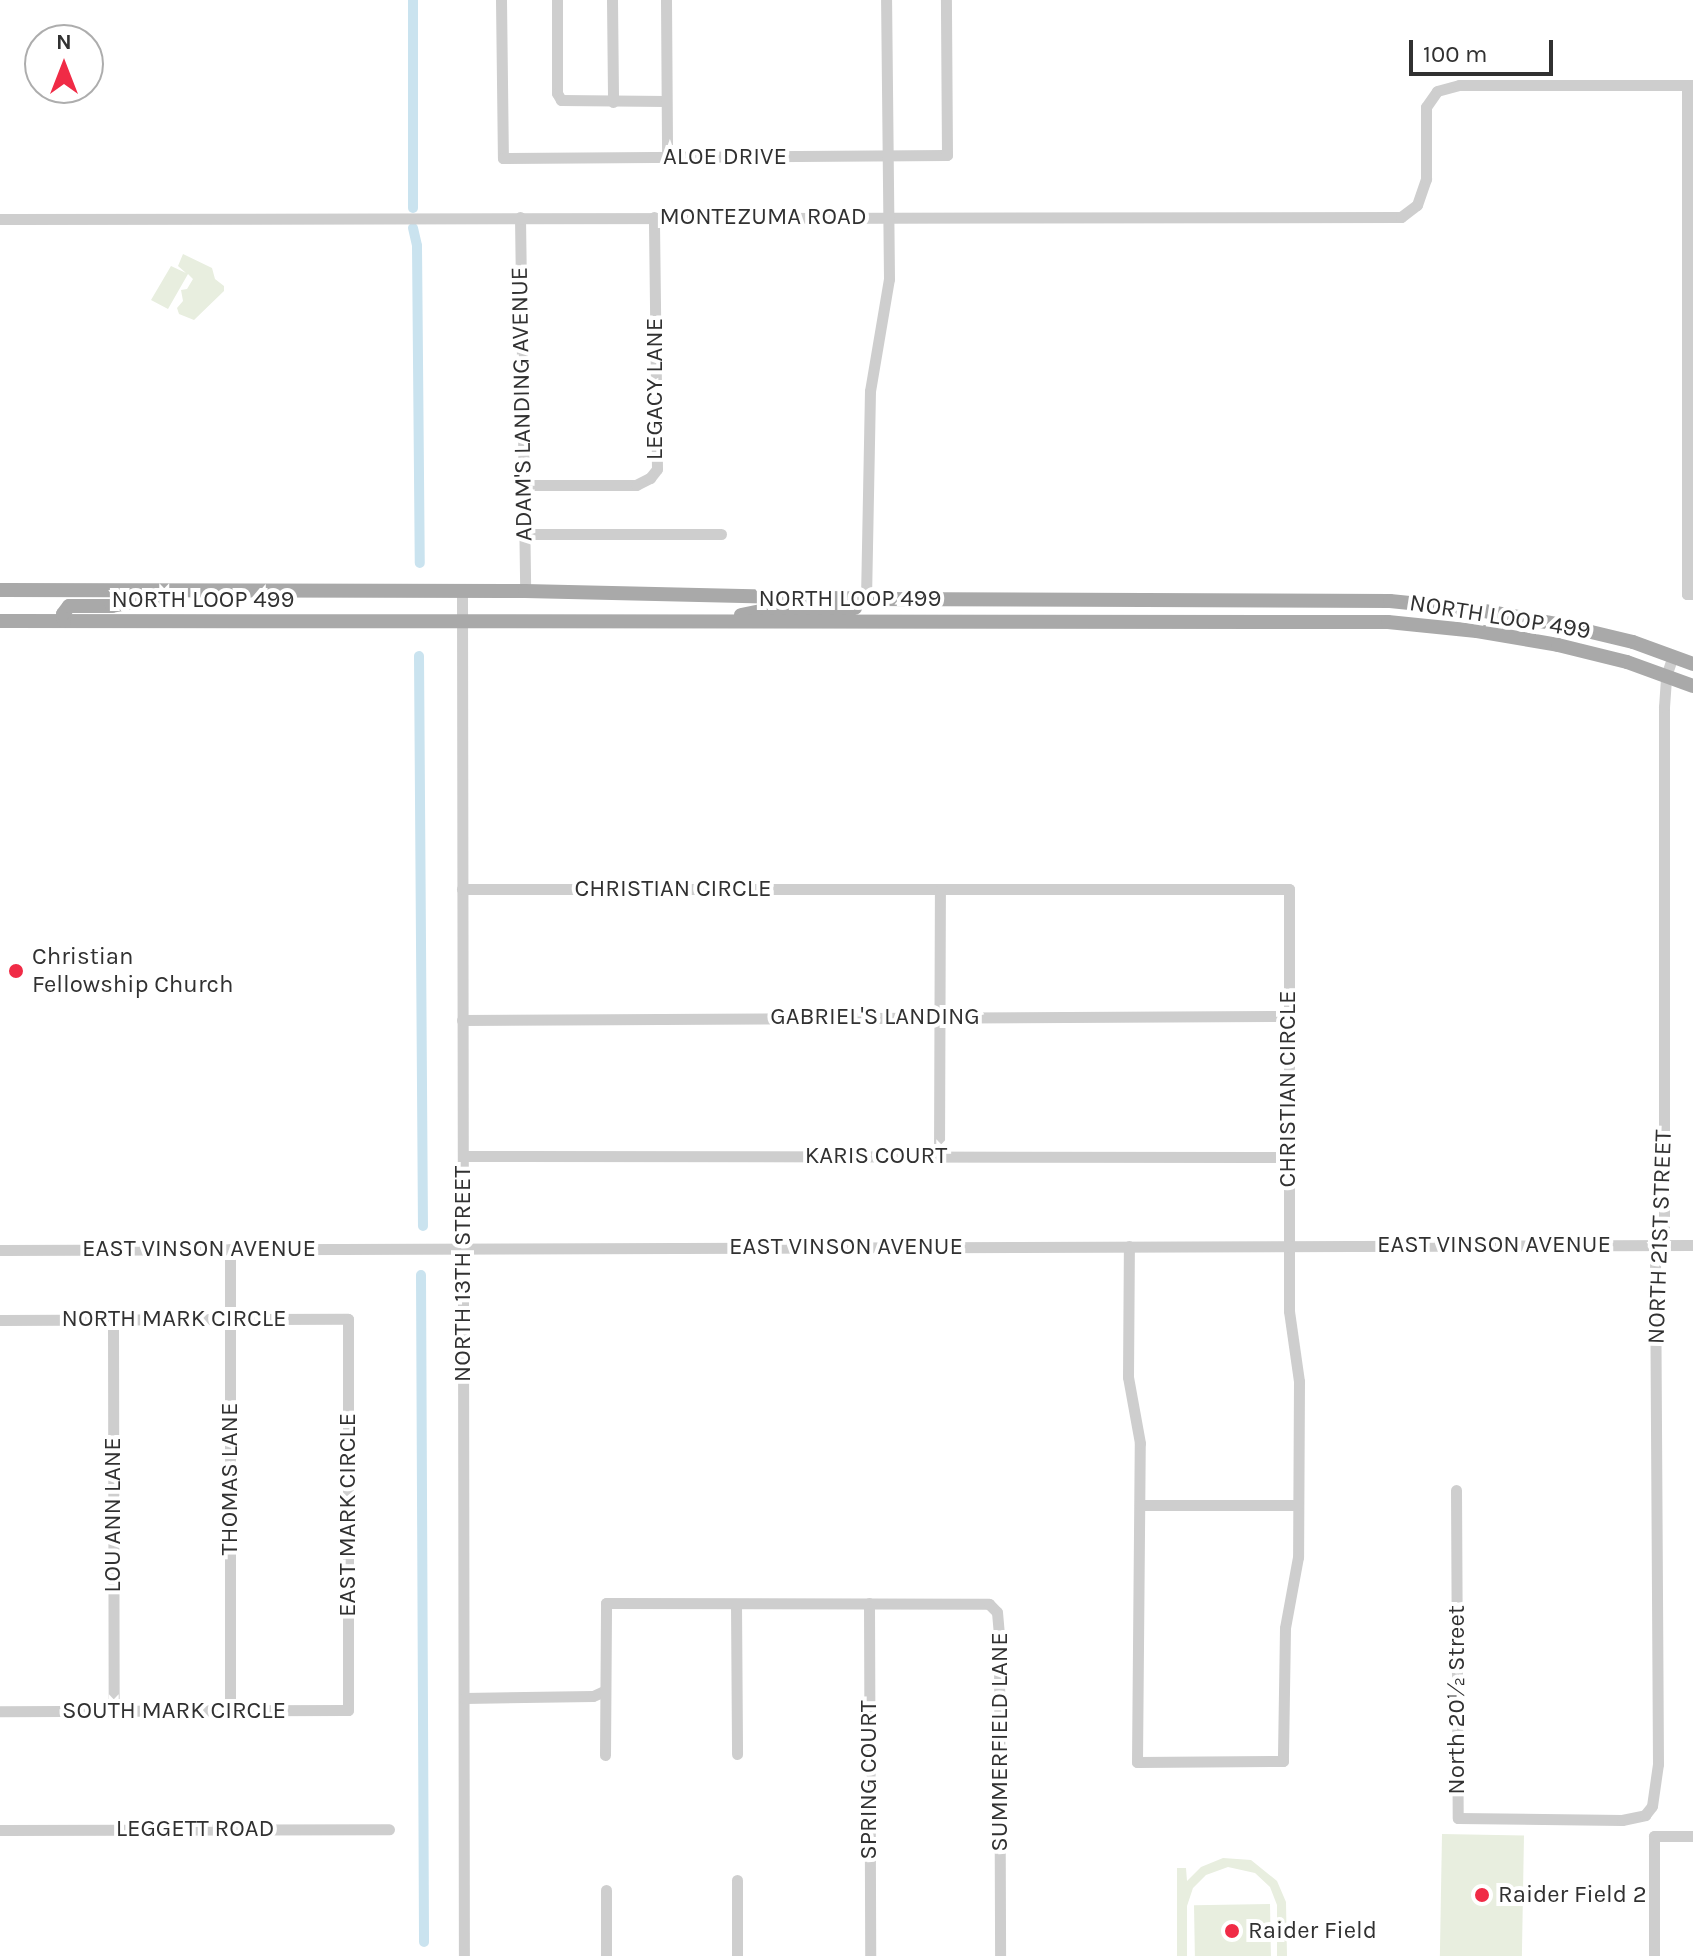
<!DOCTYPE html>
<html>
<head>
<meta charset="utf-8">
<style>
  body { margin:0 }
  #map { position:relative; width:1693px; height:1956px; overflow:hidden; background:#fff; font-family:Karla,sans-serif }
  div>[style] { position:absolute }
  .green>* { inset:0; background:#e8eedf; transform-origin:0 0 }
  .canal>* { height:10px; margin:-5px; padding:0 5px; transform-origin:5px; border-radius:5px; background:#cae3ef }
  .minor>* { height:11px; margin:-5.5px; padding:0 5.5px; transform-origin:5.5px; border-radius:5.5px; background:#cecece }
  .major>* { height:14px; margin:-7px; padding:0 7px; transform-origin:7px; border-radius:7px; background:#a9a9a9 }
  .dots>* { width:22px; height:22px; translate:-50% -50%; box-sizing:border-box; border:4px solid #fff; border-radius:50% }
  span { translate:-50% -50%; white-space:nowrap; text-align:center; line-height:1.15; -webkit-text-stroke:8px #fff; paint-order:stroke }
  .street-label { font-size:24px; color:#313131 }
  .poi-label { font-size:24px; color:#313131 }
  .left { translate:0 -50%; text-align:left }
  .north { position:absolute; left:24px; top:24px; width:80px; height:80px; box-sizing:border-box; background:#fff; border:2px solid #adadad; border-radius:50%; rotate:0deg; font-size:22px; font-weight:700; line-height:32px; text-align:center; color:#313131 }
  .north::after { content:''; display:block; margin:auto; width:28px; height:36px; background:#f02b46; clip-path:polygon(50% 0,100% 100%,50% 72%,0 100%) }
  .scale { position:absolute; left:1409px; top:40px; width:144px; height:36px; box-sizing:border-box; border:4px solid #313131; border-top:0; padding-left:10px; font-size:24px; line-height:28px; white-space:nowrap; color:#313131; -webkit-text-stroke:6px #fff; paint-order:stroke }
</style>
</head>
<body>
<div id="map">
  <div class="green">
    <i style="clip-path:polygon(183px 254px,212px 268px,215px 279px,224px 286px,224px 291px,194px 320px,179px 314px,177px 308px,183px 301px,181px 290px,187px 289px,193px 279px,188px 274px,168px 309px,151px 300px,171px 266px,186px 273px,178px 266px)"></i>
    <i style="left:1442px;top:1834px;width:82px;height:122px;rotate:1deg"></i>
    <i style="clip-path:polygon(1223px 1858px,1251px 1860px,1277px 1881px,1286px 1902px,1287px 1956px,1277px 1956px,1277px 1905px,1270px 1887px,1255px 1873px,1228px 1867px,1206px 1875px,1193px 1888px,1187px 1906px,1187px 1956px,1177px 1956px,1177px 1868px,1186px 1868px,1187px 1881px,1201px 1867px)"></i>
    <i style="left:1270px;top:1904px;width:52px;height:76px;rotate:89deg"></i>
  </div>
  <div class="canal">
    <i style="left:413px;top:208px;width:208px;rotate:-90deg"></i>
    <i style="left:413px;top:228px;width:18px;rotate:77deg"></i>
    <i style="left:417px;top:246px;width:317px;rotate:89.5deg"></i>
    <i style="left:419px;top:656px;width:570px;rotate:89.6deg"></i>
    <i style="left:421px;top:1275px;width:667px;rotate:89.74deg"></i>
  </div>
  <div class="minor">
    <i style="left:501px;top:0;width:158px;rotate:89.3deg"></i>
    <i style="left:503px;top:158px;width:444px;rotate:-0.4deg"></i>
    <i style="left:947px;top:155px;width:155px;rotate:-90.4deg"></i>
    <i style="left:557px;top:0;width:93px;rotate:90deg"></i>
    <i style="left:557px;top:93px;width:8px;rotate:60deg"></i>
    <i style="left:561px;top:100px;width:105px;rotate:0.5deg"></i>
    <i style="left:612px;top:0;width:102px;rotate:89.4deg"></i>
    <i style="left:666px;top:0;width:157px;rotate:89.6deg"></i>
    <i style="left:1687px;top:85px;width:509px;rotate:90deg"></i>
    <i style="left:1687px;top:594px;width:6px"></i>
    <i style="left:520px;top:217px;width:374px;rotate:89.2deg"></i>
    <i style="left:0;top:219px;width:1401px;rotate:-0.08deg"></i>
    <i style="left:1401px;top:217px;width:20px;rotate:-37deg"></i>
    <i style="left:1417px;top:205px;width:28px;rotate:-71deg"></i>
    <i style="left:1426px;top:179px;width:72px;rotate:-90deg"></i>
    <i style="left:1426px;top:107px;width:19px;rotate:-55deg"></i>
    <i style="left:1437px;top:91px;width:23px;rotate:-15deg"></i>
    <i style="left:1459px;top:85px;width:234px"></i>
    <i style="left:522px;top:485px;width:114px"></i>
    <i style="left:636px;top:485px;width:16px;rotate:-27deg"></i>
    <i style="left:650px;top:478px;width:11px;rotate:-52deg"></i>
    <i style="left:657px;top:469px;width:252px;rotate:-90.7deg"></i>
    <i style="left:523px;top:534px;width:198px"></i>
    <i style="left:462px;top:591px;width:1365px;rotate:89.92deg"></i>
    <i style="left:866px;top:599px;width:208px;rotate:-88.9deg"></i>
    <i style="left:870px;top:391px;width:114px;rotate:-80.4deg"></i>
    <i style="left:889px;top:279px;width:279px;rotate:-90.6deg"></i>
    <i style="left:462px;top:889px;width:827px"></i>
    <i style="left:1289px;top:889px;width:422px;rotate:90deg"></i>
    <i style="left:1289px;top:1311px;width:71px;rotate:81.9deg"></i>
    <i style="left:1299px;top:1381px;width:176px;rotate:90.3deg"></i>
    <i style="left:1298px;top:1557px;width:72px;rotate:100.4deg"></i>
    <i style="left:1285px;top:1628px;width:133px;rotate:90.9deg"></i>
    <i style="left:1283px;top:1761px;width:146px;rotate:179.6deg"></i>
    <i style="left:1137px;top:1762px;width:319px;rotate:-89.5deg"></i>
    <i style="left:1140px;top:1443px;width:67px;rotate:-100.3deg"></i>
    <i style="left:1128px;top:1377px;width:131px;rotate:-89.6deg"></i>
    <i style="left:462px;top:1020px;width:825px;rotate:-0.28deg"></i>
    <i style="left:939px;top:1155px;width:265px;rotate:-89.8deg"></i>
    <i style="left:463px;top:1156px;width:826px;rotate:0.07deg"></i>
    <i style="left:0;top:1250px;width:1693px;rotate:-0.17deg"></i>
    <i style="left:0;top:1320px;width:348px;rotate:-0.2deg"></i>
    <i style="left:348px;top:1319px;width:391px;rotate:90deg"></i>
    <i style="left:348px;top:1710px;width:348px;rotate:179.8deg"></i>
    <i style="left:113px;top:1320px;width:390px;rotate:89.9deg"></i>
    <i style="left:1456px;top:1490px;width:328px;rotate:89.7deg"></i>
    <i style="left:1458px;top:1818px;width:164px;rotate:0.7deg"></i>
    <i style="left:1622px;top:1820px;width:24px;rotate:-12deg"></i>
    <i style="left:1645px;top:1815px;width:11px;rotate:-52deg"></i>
    <i style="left:1652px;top:1806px;width:42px;rotate:-81.9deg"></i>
    <i style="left:1658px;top:1764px;width:505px;rotate:-90.34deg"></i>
    <i style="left:1655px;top:1259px;width:10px;rotate:-84deg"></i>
    <i style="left:1656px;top:1249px;width:17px;rotate:-62deg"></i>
    <i style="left:1664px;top:1234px;width:527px;rotate:-90deg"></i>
    <i style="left:1664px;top:707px;width:31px;rotate:-86deg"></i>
    <i style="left:1666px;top:676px;width:21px;rotate:-71deg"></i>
    <i style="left:1140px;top:1505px;width:158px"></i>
    <i style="left:869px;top:1603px;width:353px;rotate:89.8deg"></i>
    <i style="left:736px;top:1604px;width:150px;rotate:89.6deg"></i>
    <i style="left:464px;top:1698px;width:129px;rotate:-0.9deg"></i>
    <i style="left:593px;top:1696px;width:12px;rotate:-24deg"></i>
    <i style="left:230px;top:1710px;width:461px;rotate:-90deg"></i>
    <i style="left:605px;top:1755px;width:152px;rotate:-89.6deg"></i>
    <i style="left:606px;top:1603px;width:383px;rotate:0.1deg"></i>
    <i style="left:989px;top:1604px;width:11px;rotate:45deg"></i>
    <i style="left:997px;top:1612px;width:25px;rotate:85deg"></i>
    <i style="left:999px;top:1637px;width:319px;rotate:89.8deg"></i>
    <i style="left:0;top:1830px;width:389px;rotate:-0.1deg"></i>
    <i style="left:737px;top:1880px;width:76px;rotate:90deg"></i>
    <i style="left:606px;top:1890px;width:66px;rotate:90deg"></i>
    <i style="left:1654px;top:1956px;width:120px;rotate:-90deg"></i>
    <i style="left:1654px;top:1836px;width:39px"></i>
  </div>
  <div class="major">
    <i style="left:0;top:590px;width:525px;rotate:0.11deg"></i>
    <i style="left:525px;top:591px;width:341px;rotate:1.3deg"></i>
    <i style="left:866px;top:599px;width:524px;rotate:0.22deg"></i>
    <i style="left:1390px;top:601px;width:89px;rotate:5.8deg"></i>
    <i style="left:1479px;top:610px;width:84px;rotate:10.2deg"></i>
    <i style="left:1562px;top:625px;width:73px;rotate:13.5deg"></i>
    <i style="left:1633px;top:642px;width:64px;rotate:20.1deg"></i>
    <i style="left:741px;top:615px;width:21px;rotate:-11deg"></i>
    <i style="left:762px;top:611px;width:93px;rotate:-1.8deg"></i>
    <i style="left:0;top:621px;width:1388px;rotate:0.04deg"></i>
    <i style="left:1388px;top:622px;width:89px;rotate:5.8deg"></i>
    <i style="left:1477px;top:631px;width:82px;rotate:9.8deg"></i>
    <i style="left:1558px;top:645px;width:71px;rotate:13.8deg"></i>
    <i style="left:1627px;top:662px;width:70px;rotate:20deg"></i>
    <i style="left:64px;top:621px;width:7px;rotate:-98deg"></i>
    <i style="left:63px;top:614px;width:10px;rotate:-53deg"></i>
    <i style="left:69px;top:606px;width:43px"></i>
    <i style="left:112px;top:606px;width:58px;rotate:-10.9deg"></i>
  </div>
  <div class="dots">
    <i style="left:16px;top:971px;background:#f02b46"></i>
    <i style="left:1482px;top:1895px;background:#f02b46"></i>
    <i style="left:1232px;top:1931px;background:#f02b46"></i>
  </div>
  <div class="street-label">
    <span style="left:725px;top:157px">ALOE DRIVE</span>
    <span style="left:763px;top:217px">MONTEZUMA ROAD</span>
    <span style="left:655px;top:389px;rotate:-90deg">LEGACY LANE</span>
    <span style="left:522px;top:404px;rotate:-91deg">ADAM'S LANDING AVENUE</span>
    <span style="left:850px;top:599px">NORTH LOOP 499</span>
    <span style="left:203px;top:600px">NORTH LOOP 499</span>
    <span style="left:1500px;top:617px;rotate:9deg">NORTH LOOP 499</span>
    <span style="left:673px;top:889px">CHRISTIAN CIRCLE</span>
    <span style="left:875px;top:1017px">GABRIEL'S LANDING</span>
    <span style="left:1288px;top:1089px;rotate:-90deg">CHRISTIAN CIRCLE</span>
    <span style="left:876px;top:1156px">KARIS COURT</span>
    <span style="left:1660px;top:1237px;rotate:-88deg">NORTH 21ST STREET</span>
    <span style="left:1494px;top:1245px">EAST VINSON AVENUE</span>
    <span style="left:846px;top:1247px">EAST VINSON AVENUE</span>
    <span style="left:199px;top:1249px">EAST VINSON AVENUE</span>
    <span style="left:463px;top:1274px;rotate:-90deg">NORTH 13TH STREET</span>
    <span style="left:174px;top:1319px">NORTH MARK CIRCLE</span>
    <span style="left:230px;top:1479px;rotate:-90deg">THOMAS LANE</span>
    <span style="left:113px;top:1515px;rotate:-90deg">LOU ANN LANE</span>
    <span style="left:348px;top:1515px;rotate:-90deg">EAST MARK CIRCLE</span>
    <span style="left:1457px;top:1700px;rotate:-90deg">North 20½ Street</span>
    <span style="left:174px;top:1711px">SOUTH MARK CIRCLE</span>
    <span style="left:1000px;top:1742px;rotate:-90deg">SUMMERFIELD LANE</span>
    <span style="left:869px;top:1780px;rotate:-90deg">SPRING COURT</span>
    <span style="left:195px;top:1829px">LEGGETT ROAD</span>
  </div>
  <div class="poi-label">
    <span class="left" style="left:32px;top:971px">Christian<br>Fellowship Church</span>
    <span class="left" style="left:1498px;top:1895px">Raider Field 2</span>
    <span class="left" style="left:1248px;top:1931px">Raider Field</span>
  </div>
  <div class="north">N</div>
  <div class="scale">100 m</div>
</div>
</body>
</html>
